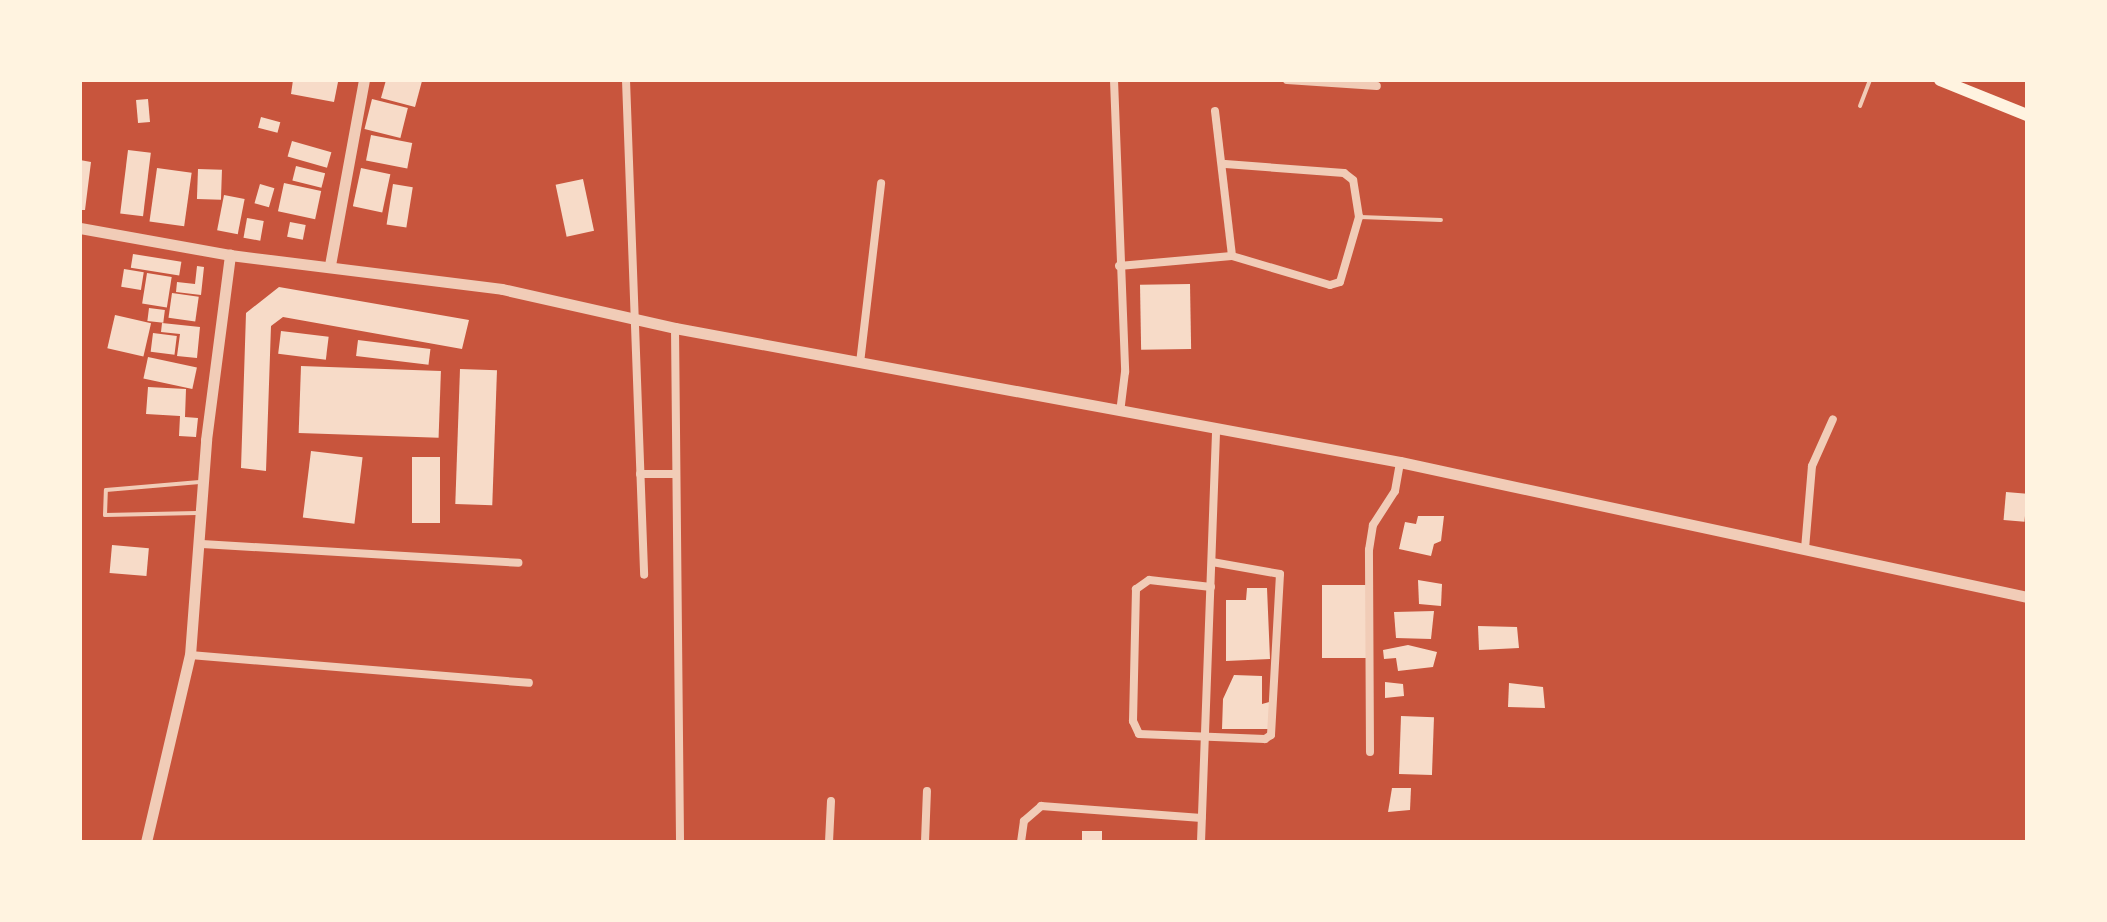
<!DOCTYPE html>
<html>
<head>
<meta charset="utf-8">
<style>
  body { margin:0 }
  #map { position:relative; width:2107px; height:922px; overflow:hidden; background:#c8553d; font-family:"PT Sans",sans-serif }
  div>[style] { position:absolute }
  .building>* { inset:0; background:#f7dbc8; transform-origin:0 0 }
  .service>* { height:4px; margin:-2px; padding:0 2px; transform-origin:2px; border-radius:2px; background:#f1ccb7 }
  .minor>* { height:8px; margin:-4px; padding:0 4px; transform-origin:4px; border-radius:4px; background:#f1ccb7 }
  .tertiary>* { height:11px; margin:-5.5px; padding:0 5.5px; transform-origin:5.5px; border-radius:5.5px; background:#f1ccb7 }
  .secondary>* { height:12px; margin:-6px; padding:0 6px; transform-origin:6px; border-radius:6px; background:#fff3e0 }
  span { translate:-50% -50%; white-space:nowrap; text-align:center; line-height:1.15; -webkit-text-stroke:8px #fff3e0; paint-order:stroke }
  .frame { position:absolute; inset:0; border:82px solid #fff3e0; pointer-events:none }
</style>
</head>
<body>
<div id="map">
  <div class="building">
    <i style="clip-path:polygon(293px 80px,338px 82px,334px 102px,291px 94px)"></i>
    <i style="clip-path:polygon(386px 80px,422px 81px,415px 107px,381px 98px)"></i>
    <i style="left:148px;top:99px;width:23px;height:12px;rotate:85deg"></i>
    <i style="left:372px;top:99px;width:37px;height:31px;rotate:14deg"></i>
    <i style="left:261px;top:117px;width:20px;height:11px;rotate:15deg"></i>
    <i style="left:371px;top:135px;width:42px;height:26px;rotate:11deg"></i>
    <i style="left:292px;top:141px;width:41px;height:16px;rotate:16deg"></i>
    <i style="left:128px;top:150px;width:23px;height:64px;rotate:7deg"></i>
    <i style="clip-path:polygon(80px 160px,91px 162px,85px 210px,80px 210px)"></i>
    <i style="left:296px;top:166px;width:30px;height:15px;rotate:14deg"></i>
    <i style="left:157px;top:168px;width:35px;height:54px;rotate:8deg"></i>
    <i style="left:361px;top:168px;width:30px;height:39px;rotate:12deg"></i>
    <i style="left:198px;top:169px;width:24px;height:30px;rotate:2deg"></i>
    <i style="left:583px;top:179px;width:53px;height:28px;rotate:78deg"></i>
    <i style="left:284px;top:183px;width:38px;height:29px;rotate:12deg"></i>
    <i style="left:260px;top:184px;width:15px;height:20px;rotate:16deg"></i>
    <i style="left:393px;top:184px;width:20px;height:41px;rotate:9deg"></i>
    <i style="left:224px;top:195px;width:21px;height:36px;rotate:11deg"></i>
    <i style="left:247px;top:218px;width:17px;height:20px;rotate:10deg"></i>
    <i style="left:290px;top:222px;width:16px;height:15px;rotate:11deg"></i>
    <i style="left:133px;top:254px;width:49px;height:14px;rotate:9deg"></i>
    <i style="clip-path:polygon(197px 266px,204px 267px,201px 295px,176px 292px,177px 282px,195px 284px)"></i>
    <i style="left:124px;top:269px;width:20px;height:18px;rotate:9deg"></i>
    <i style="left:147px;top:273px;width:25px;height:31px;rotate:9deg"></i>
    <i style="left:1190px;top:284px;width:65px;height:50px;rotate:89deg"></i>
    <i style="clip-path:polygon(279px 287px,469px 320px,462px 349px,283px 317px,271px 326px,266px 471px,241px 468px,246px 313px)"></i>
    <i style="left:172px;top:293px;width:27px;height:25px;rotate:8deg"></i>
    <i style="left:149px;top:308px;width:16px;height:13px;rotate:7deg"></i>
    <i style="left:115px;top:315px;width:37px;height:34px;rotate:13deg"></i>
    <i style="clip-path:polygon(162px 323px,200px 327px,197px 358px,177px 356px,180px 334px,161px 332px)"></i>
    <i style="left:281px;top:331px;width:48px;height:23px;rotate:7deg"></i>
    <i style="left:153px;top:333px;width:24px;height:19px;rotate:7deg"></i>
    <i style="left:358px;top:340px;width:73px;height:16px;rotate:7deg"></i>
    <i style="left:148px;top:357px;width:50px;height:22px;rotate:12deg"></i>
    <i style="left:301px;top:366px;width:140px;height:67px;rotate:2deg"></i>
    <i style="left:460px;top:369px;width:37px;height:135px;rotate:2deg"></i>
    <i style="clip-path:polygon(148px 387px,186px 389px,185px 417px,198px 418px,196px 437px,179px 436px,180px 416px,146px 414px)"></i>
    <i style="left:311px;top:451px;width:52px;height:67px;rotate:7deg"></i>
    <i style="left:412px;top:457px;width:28px;height:66px"></i>
    <i style="left:2006px;top:492px;width:21px;height:28px;rotate:5deg"></i>
    <i style="clip-path:polygon(1418px 516px,1444px 516px,1441px 541px,1434px 544px,1431px 556px,1399px 549px,1405px 522px,1416px 524px)"></i>
    <i style="left:112px;top:545px;width:37px;height:28px;rotate:5deg"></i>
    <i style="clip-path:polygon(1418px 580px,1442px 584px,1441px 606px,1419px 604px)"></i>
    <i style="left:1367px;top:585px;width:73px;height:45px;rotate:90deg"></i>
    <i style="clip-path:polygon(1247px 588px,1267px 588px,1270px 659px,1226px 661px,1226px 600px,1246px 600px)"></i>
    <i style="clip-path:polygon(1434px 611px,1431px 639px,1396px 638px,1394px 612px)"></i>
    <i style="clip-path:polygon(1478px 626px,1517px 627px,1519px 648px,1479px 650px)"></i>
    <i style="clip-path:polygon(1408px 645px,1437px 652px,1433px 667px,1398px 671px,1396px 658px,1384px 659px,1383px 650px)"></i>
    <i style="clip-path:polygon(1234px 675px,1262px 676px,1262px 704px,1273px 701px,1268px 729px,1222px 729px,1223px 699px)"></i>
    <i style="clip-path:polygon(1385px 682px,1403px 684px,1404px 696px,1385px 698px)"></i>
    <i style="clip-path:polygon(1509px 683px,1543px 687px,1545px 708px,1508px 707px)"></i>
    <i style="left:1401px;top:716px;width:33px;height:58px;rotate:2deg"></i>
    <i style="clip-path:polygon(1392px 788px,1411px 788px,1410px 810px,1388px 812px)"></i>
    <i style="left:1082px;top:831px;width:20px;height:11px"></i>
  </div>
  <div class="service">
    <i style="left:1860px;top:106px;width:28px;rotate:-69deg"></i>
    <i style="left:1360px;top:217px;width:81px;rotate:2.1deg"></i>
    <i style="left:197px;top:513px;width:92px;rotate:178.8deg"></i>
    <i style="left:105px;top:515px;width:25px;rotate:-88deg"></i>
    <i style="left:106px;top:490px;width:94px;rotate:-4.9deg"></i>
  </div>
  <div class="minor">
    <i style="left:626px;top:80px;width:495px;rotate:87.9deg"></i>
    <i style="left:1114px;top:80px;width:292px;rotate:87.8deg"></i>
    <i style="left:1125px;top:372px;width:39px;rotate:97deg"></i>
    <i style="left:1287px;top:80px;width:90px;rotate:3.8deg"></i>
    <i style="left:1215px;top:111px;width:146px;rotate:83.3deg"></i>
    <i style="left:1119px;top:266px;width:113px;rotate:-5.1deg"></i>
    <i style="left:1232px;top:256px;width:102px;rotate:16.5deg"></i>
    <i style="left:1330px;top:285px;width:10px;rotate:-17deg"></i>
    <i style="left:1340px;top:282px;width:68px;rotate:-73.7deg"></i>
    <i style="left:1359px;top:217px;width:37px;rotate:-99deg"></i>
    <i style="left:1353px;top:180px;width:11px;rotate:-142deg"></i>
    <i style="left:1344px;top:173px;width:119px;rotate:-175.7deg"></i>
    <i style="left:675px;top:328px;width:514px;rotate:89.44deg"></i>
    <i style="left:860px;top:363px;width:181px;rotate:-83.3deg"></i>
    <i style="left:640px;top:474px;width:33px"></i>
    <i style="left:202px;top:544px;width:317px;rotate:3.4deg"></i>
    <i style="left:1805px;top:549px;width:83px;rotate:-85.2deg"></i>
    <i style="left:1812px;top:466px;width:51px;rotate:-65.9deg"></i>
    <i style="left:1211px;top:587px;width:62px;rotate:-173.6deg"></i>
    <i style="left:1149px;top:580px;width:16px;rotate:145deg"></i>
    <i style="left:1136px;top:589px;width:132px;rotate:91.3deg"></i>
    <i style="left:1133px;top:721px;width:14px;rotate:65deg"></i>
    <i style="left:1139px;top:734px;width:126px;rotate:2.3deg"></i>
    <i style="left:1265px;top:739px;width:7px;rotate:-34deg"></i>
    <i style="left:1271px;top:735px;width:161px;rotate:-86.8deg"></i>
    <i style="left:1280px;top:574px;width:69px;rotate:-170deg"></i>
    <i style="left:190px;top:655px;width:340px;rotate:4.7deg"></i>
    <i style="left:1370px;top:752px;width:202px;rotate:-90.3deg"></i>
    <i style="left:1369px;top:550px;width:25px;rotate:-81deg"></i>
    <i style="left:1373px;top:525px;width:40px;rotate:-57.1deg"></i>
    <i style="left:1395px;top:491px;width:29px;rotate:-80deg"></i>
    <i style="left:829px;top:842px;width:41px;rotate:-87.2deg"></i>
    <i style="left:925px;top:842px;width:51px;rotate:-87.8deg"></i>
    <i style="left:1021px;top:842px;width:21px;rotate:-82deg"></i>
    <i style="left:1024px;top:821px;width:23px;rotate:-41deg"></i>
    <i style="left:1041px;top:806px;width:161px;rotate:4.3deg"></i>
    <i style="left:1201px;top:842px;width:411px;rotate:-87.9deg"></i>
  </div>
  <div class="tertiary">
    <i style="left:80px;top:228px;width:152px;rotate:10.2deg"></i>
    <i style="left:230px;top:255px;width:274px;rotate:7.1deg"></i>
    <i style="left:502px;top:289px;width:177px;rotate:12.7deg"></i>
    <i style="left:675px;top:328px;width:737px;rotate:10.47deg"></i>
    <i style="left:1400px;top:462px;width:641px;rotate:12.15deg"></i>
    <i style="left:330px;top:265px;width:188px;rotate:-79.6deg"></i>
    <i style="left:146px;top:842px;width:192px;rotate:-76.8deg"></i>
    <i style="left:190px;top:655px;width:216px;rotate:-85.7deg"></i>
    <i style="left:206px;top:440px;width:187px;rotate:-82.6deg"></i>
  </div>
  <div class="secondary">
    <i style="left:1940px;top:80px;width:94px;rotate:21.9deg"></i>
  </div>
  <div class="frame"></div>
</div>
</body>
</html>
